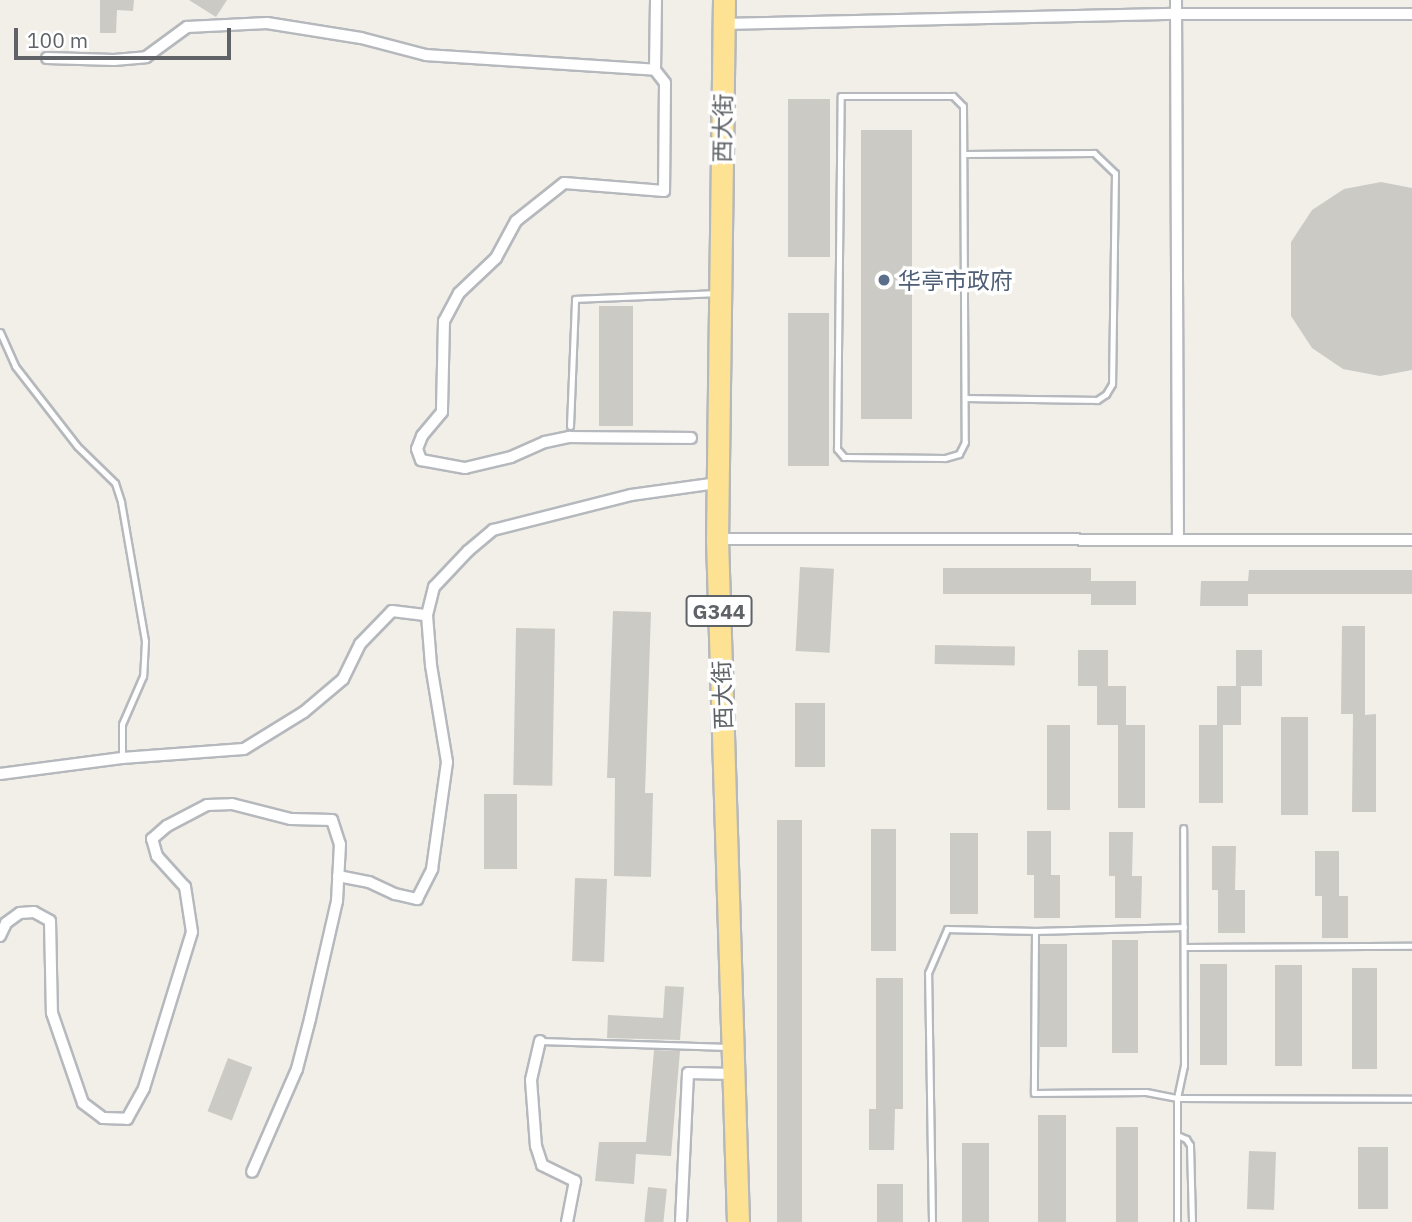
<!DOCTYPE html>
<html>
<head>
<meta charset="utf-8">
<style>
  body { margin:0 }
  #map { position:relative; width:1412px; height:1222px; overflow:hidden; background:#f1efe8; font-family:"IBM Plex Sans","Noto Sans SC",sans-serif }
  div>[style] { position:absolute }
  .building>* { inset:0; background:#cccac5; transform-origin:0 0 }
  .roads { filter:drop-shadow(2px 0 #b5b8bc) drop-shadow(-2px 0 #b5b8bc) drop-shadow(0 2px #b5b8bc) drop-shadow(0 -2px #b5b8bc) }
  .lane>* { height:5px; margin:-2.5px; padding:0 2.5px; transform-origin:2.5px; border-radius:2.5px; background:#fff }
  .street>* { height:10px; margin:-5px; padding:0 5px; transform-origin:5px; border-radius:5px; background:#fff }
  .highway>* { height:21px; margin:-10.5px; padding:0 10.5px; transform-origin:10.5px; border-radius:10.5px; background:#fde293 }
  .dots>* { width:19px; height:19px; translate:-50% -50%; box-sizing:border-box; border:4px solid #fff; border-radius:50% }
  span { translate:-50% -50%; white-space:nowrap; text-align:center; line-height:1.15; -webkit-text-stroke:7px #fff; paint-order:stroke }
  .shield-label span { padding:2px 5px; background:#fff; border:2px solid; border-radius:5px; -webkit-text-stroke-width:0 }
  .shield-label { font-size:21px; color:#5f6368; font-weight:700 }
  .street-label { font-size:23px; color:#5f6368 }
  .service-label { font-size:23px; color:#4e5e75 }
  .left { translate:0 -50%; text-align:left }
  .scale { position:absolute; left:14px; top:28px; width:217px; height:32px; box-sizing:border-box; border:4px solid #5f6368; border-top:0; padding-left:9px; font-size:21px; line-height:24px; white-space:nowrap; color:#5f6368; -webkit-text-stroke:5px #fff; paint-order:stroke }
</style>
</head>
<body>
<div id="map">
  <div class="building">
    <i style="clip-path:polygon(100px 0,134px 0,133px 11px,117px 10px,116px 33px,100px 33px)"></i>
    <i style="clip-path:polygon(189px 0,227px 0,216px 17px)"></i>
    <i style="left:788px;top:99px;width:42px;height:158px"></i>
    <i style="left:861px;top:130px;width:51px;height:289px"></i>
    <i style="clip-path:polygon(1381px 182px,1412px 188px,1412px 370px,1380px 376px,1343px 369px,1312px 348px,1291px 316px,1291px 242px,1312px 210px,1344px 189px)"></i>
    <i style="left:599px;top:306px;width:34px;height:120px"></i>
    <i style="left:788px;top:313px;width:41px;height:153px"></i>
    <i style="left:800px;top:567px;width:34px;height:84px;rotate:3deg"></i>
    <i style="clip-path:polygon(943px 568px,1091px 568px,1091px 581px,1136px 581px,1136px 605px,1091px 605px,1091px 594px,943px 594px)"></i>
    <i style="clip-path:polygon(1249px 570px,1412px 570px,1412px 594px,1248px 594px,1248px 606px,1200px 606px,1201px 581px,1248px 581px)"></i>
    <i style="clip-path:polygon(613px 611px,651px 612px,645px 793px,653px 793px,651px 877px,614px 876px,615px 778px,607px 778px)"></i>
    <i style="clip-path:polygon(1342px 626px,1365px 626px,1365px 715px,1376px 714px,1376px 812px,1352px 812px,1353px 714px,1341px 714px)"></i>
    <i style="left:516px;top:628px;width:39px;height:157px;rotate:1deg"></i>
    <i style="left:935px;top:645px;width:80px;height:19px;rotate:1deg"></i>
    <i style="left:1078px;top:650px;width:30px;height:36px"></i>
    <i style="left:1236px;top:650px;width:26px;height:36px"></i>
    <i style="left:1097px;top:686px;width:29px;height:39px"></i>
    <i style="left:1217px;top:686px;width:24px;height:39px"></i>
    <i style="left:795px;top:703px;width:30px;height:64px"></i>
    <i style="left:1281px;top:717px;width:27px;height:98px"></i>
    <i style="left:1047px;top:725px;width:23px;height:85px"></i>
    <i style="left:1118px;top:725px;width:27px;height:83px"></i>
    <i style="left:1199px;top:725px;width:24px;height:78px"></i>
    <i style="left:484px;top:794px;width:33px;height:75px"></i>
    <i style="left:777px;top:820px;width:25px;height:402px"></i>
    <i style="left:871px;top:829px;width:25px;height:122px"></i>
    <i style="clip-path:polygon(1027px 831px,1051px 831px,1051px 875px,1060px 875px,1060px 918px,1034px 918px,1034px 875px,1027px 875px)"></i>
    <i style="clip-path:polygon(1109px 832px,1133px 832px,1132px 876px,1142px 876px,1141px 918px,1115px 918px,1115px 876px,1109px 876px)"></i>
    <i style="left:950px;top:833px;width:28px;height:81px"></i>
    <i style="clip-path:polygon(1212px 846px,1236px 846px,1235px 890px,1245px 890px,1245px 933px,1218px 933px,1218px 890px,1212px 890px)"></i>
    <i style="clip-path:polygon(1315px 851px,1339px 851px,1339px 896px,1348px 896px,1348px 938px,1322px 938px,1322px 896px,1315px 896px)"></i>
    <i style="left:575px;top:878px;width:32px;height:83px;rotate:2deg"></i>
    <i style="left:1112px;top:940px;width:26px;height:113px"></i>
    <i style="left:1040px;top:944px;width:27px;height:103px"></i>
    <i style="left:1200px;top:964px;width:27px;height:101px"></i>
    <i style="left:1275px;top:965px;width:27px;height:101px"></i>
    <i style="left:1352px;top:968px;width:25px;height:101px"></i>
    <i style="clip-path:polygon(876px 978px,903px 978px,903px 1109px,895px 1109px,894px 1150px,869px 1150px,869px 1109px,876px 1109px)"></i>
    <i style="clip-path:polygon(665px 986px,684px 987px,680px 1040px,607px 1038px,608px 1015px,663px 1018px)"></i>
    <i style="clip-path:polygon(654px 1050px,680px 1051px,671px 1156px,636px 1154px,634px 1184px,595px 1181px,599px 1142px,646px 1142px)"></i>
    <i style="left:228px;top:1058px;width:26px;height:57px;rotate:21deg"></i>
    <i style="left:1038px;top:1115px;width:28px;height:107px"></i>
    <i style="left:1116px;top:1127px;width:22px;height:95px"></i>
    <i style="left:962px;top:1143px;width:27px;height:79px"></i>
    <i style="left:1358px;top:1147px;width:30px;height:62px"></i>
    <i style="left:1249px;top:1151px;width:27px;height:58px;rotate:2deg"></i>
    <i style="left:877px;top:1184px;width:26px;height:38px"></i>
    <i style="left:648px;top:1187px;width:19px;height:35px;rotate:6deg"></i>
  </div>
  <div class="roads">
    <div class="lane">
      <i style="left:841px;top:96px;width:112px"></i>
      <i style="left:953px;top:96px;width:14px;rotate:45deg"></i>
      <i style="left:963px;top:106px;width:336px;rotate:89.7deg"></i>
      <i style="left:965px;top:442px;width:13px;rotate:117deg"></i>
      <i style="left:959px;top:454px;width:15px;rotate:164deg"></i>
      <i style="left:945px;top:458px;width:101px;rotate:-179.4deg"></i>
      <i style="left:844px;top:457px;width:11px;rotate:-131deg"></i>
      <i style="left:837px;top:449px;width:353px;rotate:-89.4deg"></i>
      <i style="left:965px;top:154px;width:129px;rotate:-0.4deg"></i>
      <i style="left:1094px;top:153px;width:29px;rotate:44deg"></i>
      <i style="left:1115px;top:173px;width:211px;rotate:90.8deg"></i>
      <i style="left:1112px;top:384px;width:12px;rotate:121deg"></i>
      <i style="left:1106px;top:394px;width:11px;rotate:146deg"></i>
      <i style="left:1097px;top:400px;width:131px;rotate:-179.1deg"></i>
      <i style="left:0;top:332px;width:37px;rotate:66deg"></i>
      <i style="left:15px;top:366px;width:101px;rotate:52.2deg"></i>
      <i style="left:77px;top:446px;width:53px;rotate:44.2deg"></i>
      <i style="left:115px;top:483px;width:20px;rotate:72deg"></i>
      <i style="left:121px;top:502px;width:141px;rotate:80.2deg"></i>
      <i style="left:145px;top:641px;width:35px;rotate:93deg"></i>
      <i style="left:143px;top:676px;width:52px;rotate:113.6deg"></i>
      <i style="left:122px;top:724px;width:34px;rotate:90deg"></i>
      <i style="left:570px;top:426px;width:127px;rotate:-87.7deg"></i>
      <i style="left:575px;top:299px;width:142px;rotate:-2.4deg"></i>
      <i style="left:1035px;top:931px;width:149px;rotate:-1.5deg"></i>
      <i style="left:1184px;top:947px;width:228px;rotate:-0.3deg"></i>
      <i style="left:540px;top:1041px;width:189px;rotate:1.8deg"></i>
      <i style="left:1177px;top:1135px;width:10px;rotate:24deg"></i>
      <i style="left:1186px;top:1139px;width:7px;rotate:56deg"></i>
      <i style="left:1190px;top:1145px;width:75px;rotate:88.5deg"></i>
      <i style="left:932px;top:1222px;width:249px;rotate:-90.9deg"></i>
      <i style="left:928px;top:973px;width:48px;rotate:-66.6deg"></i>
      <i style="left:947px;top:929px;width:88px;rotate:1.3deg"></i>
      <i style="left:1035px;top:931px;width:162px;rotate:90.4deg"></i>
      <i style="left:1034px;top:1093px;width:112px;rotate:-0.5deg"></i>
      <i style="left:1146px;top:1092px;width:32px;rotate:11deg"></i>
      <i style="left:1177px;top:1098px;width:235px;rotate:0.2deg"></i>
      <i style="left:1177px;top:1222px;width:124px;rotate:-90deg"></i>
      <i style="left:1177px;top:1098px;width:33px;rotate:-78deg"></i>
      <i style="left:1184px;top:1066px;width:238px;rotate:-90.2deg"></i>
    </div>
    <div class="street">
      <i style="left:656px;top:0;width:70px;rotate:90.8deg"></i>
      <i style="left:655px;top:70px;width:16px;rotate:52deg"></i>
      <i style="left:665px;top:83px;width:108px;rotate:90.5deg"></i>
      <i style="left:664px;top:191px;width:100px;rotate:-175.4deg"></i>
      <i style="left:564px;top:183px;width:61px;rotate:141.6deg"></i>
      <i style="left:516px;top:221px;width:42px;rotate:118.4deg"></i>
      <i style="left:496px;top:258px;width:51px;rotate:136.6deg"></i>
      <i style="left:459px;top:293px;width:32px;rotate:118deg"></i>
      <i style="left:444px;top:321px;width:91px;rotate:91.3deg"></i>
      <i style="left:442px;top:412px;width:31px;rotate:130deg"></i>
      <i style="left:422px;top:436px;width:14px;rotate:111deg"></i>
      <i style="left:417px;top:449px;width:12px;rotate:70deg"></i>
      <i style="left:421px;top:460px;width:45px;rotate:10.3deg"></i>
      <i style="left:465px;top:468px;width:47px;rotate:-13.4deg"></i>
      <i style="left:511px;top:457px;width:37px;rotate:-24deg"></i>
      <i style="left:545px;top:442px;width:25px;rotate:-12deg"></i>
      <i style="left:569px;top:437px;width:122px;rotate:0.5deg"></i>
      <i style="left:1176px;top:0;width:540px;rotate:89.79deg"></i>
      <i style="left:723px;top:24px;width:453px;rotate:-1.3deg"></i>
      <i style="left:1176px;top:14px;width:236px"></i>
      <i style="left:47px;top:58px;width:67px;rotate:1.7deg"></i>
      <i style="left:114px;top:60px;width:32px;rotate:-5deg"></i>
      <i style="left:146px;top:57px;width:51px;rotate:-36.2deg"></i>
      <i style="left:187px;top:27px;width:80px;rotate:-2.9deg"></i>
      <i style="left:267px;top:23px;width:95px;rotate:9.1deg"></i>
      <i style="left:361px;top:38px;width:67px;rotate:14.7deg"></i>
      <i style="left:426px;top:55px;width:229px;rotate:3.7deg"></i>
      <i style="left:717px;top:539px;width:695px;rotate:0.08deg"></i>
      <i style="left:0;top:774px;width:123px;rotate:-7.5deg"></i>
      <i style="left:122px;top:758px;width:122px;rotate:-4.2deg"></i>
      <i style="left:244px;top:749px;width:70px;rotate:-31.7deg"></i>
      <i style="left:304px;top:712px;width:51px;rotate:-40.2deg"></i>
      <i style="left:343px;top:679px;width:39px;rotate:-64deg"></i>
      <i style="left:360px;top:644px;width:46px;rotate:-45.9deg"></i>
      <i style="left:392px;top:611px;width:35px;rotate:7deg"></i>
      <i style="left:338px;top:876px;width:32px;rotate:11deg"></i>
      <i style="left:369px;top:882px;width:29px;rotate:25deg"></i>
      <i style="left:395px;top:894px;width:23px;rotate:13deg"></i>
      <i style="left:417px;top:899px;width:34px;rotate:-63deg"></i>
      <i style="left:432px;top:869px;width:108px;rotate:-82deg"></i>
      <i style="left:447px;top:762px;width:98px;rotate:-99.4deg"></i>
      <i style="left:431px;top:665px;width:50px;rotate:-94.6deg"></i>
      <i style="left:427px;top:615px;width:29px;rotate:-76deg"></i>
      <i style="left:434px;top:587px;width:50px;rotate:-46.6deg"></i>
      <i style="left:468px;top:551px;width:33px;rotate:-40deg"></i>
      <i style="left:493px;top:530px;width:142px;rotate:-14.2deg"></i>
      <i style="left:631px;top:495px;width:88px;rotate:-7.9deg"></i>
      <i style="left:0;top:936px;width:14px;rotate:-65deg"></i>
      <i style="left:6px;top:923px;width:17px;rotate:-36deg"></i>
      <i style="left:20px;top:913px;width:14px;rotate:-4deg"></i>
      <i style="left:34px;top:912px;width:18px;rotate:29deg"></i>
      <i style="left:50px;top:921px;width:92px;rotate:88.8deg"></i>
      <i style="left:52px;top:1013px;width:95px;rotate:71deg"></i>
      <i style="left:83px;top:1103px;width:25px;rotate:37deg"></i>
      <i style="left:103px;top:1118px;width:24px;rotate:2deg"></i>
      <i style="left:127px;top:1119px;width:35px;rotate:-61deg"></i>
      <i style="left:144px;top:1088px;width:163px;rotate:-72.9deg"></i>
      <i style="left:192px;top:932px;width:46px;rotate:-98.8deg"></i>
      <i style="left:185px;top:887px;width:42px;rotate:-132.1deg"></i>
      <i style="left:157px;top:856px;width:18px;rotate:-106deg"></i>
      <i style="left:152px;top:839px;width:20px;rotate:-41deg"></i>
      <i style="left:167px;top:826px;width:45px;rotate:-27.7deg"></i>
      <i style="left:207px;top:805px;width:25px;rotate:-2deg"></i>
      <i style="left:232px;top:804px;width:61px;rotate:14.3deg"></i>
      <i style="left:291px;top:819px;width:41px;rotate:1.4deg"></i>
      <i style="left:332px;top:820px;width:25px;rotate:72deg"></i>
      <i style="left:340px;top:844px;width:57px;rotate:93deg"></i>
      <i style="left:337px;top:901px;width:121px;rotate:102.9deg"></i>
      <i style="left:310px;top:1019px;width:52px;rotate:104.6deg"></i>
      <i style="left:297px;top:1069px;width:112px;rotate:113.6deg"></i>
      <i style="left:540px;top:1041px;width:40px;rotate:103deg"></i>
      <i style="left:531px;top:1080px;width:66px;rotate:85.7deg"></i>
      <i style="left:536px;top:1146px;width:20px;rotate:72deg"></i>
      <i style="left:542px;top:1165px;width:37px;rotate:26deg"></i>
      <i style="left:575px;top:1181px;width:42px;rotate:101deg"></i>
      <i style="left:681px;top:1222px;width:149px;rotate:-87.3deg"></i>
      <i style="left:688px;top:1073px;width:45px;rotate:1.3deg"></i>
    </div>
    <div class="highway">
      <i style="left:724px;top:0;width:539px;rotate:90.74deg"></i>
      <i style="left:717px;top:539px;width:683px;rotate:88.24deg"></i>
    </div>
  </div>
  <div class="dots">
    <i style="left:884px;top:280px;background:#5c6f8a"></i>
  </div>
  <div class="shield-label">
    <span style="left:719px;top:611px">G344</span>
  </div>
  <div class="street-label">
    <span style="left:722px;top:128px;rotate:-89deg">西大街</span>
    <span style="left:722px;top:695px;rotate:-92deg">西大街</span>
  </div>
  <div class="service-label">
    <span class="left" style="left:898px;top:280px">华亭市政府</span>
  </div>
  <div class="scale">100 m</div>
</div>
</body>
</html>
